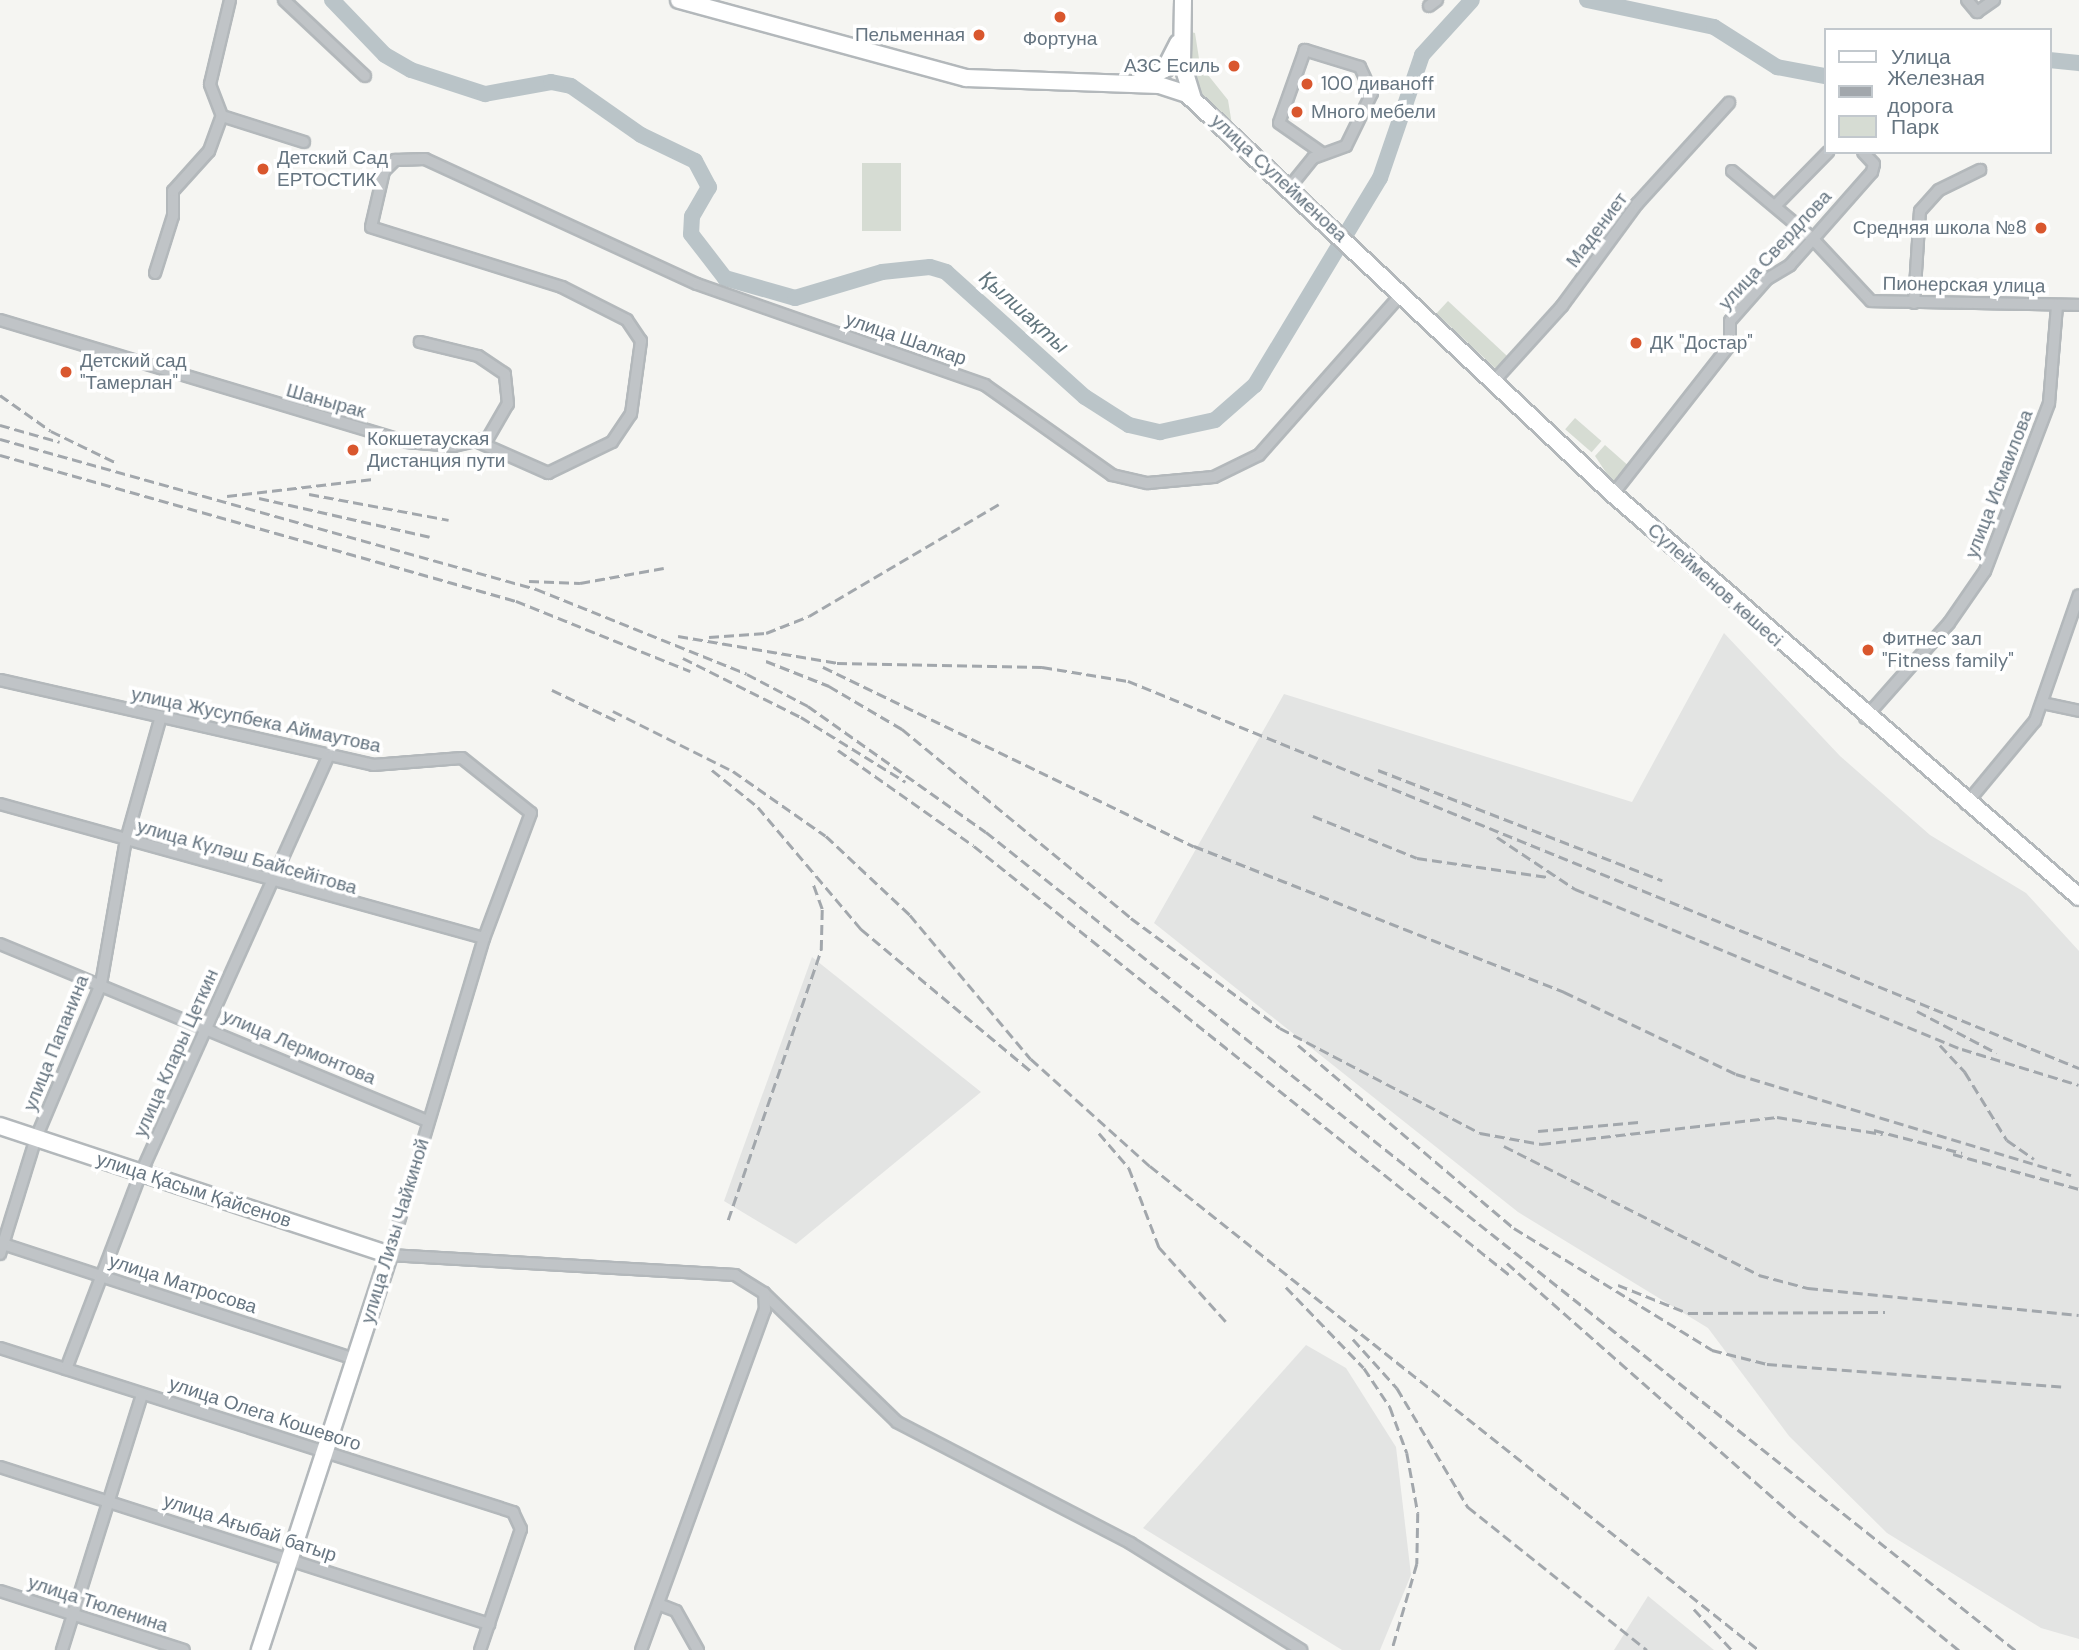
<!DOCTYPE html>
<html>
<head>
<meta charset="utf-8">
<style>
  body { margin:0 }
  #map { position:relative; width:2079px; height:1650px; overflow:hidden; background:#f5f5f2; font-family:"DM Sans",sans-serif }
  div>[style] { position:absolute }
  .built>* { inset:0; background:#e3e4e3 }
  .green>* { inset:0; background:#d6dcd3; transform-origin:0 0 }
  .river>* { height:16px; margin:-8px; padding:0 8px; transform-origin:8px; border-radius:8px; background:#bac4c8 }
  .roads { filter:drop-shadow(2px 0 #b3b8bb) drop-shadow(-2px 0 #b3b8bb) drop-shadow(0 2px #b3b8bb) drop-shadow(0 -2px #b3b8bb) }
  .street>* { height:10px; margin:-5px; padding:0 5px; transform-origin:5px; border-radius:5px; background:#c0c4c7 }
  .secondary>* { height:16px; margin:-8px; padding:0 8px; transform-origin:8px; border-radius:8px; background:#fff }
  .rail>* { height:2.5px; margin-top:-1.25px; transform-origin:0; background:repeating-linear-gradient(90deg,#a2a7ac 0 10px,transparent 0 15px) }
  .dots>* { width:19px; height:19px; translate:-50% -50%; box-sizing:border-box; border:4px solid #fff; border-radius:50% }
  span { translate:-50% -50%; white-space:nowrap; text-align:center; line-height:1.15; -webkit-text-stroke:7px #fff; paint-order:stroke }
  .poi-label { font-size:19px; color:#667581 }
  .right { translate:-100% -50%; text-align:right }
  .left { translate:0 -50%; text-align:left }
  .street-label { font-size:19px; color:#667581 }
  .water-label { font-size:21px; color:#62767e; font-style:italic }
  .legend { position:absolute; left:1824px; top:28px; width:228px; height:126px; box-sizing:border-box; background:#fff; border:2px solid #c2c8cd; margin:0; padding:9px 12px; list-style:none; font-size:21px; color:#667581 }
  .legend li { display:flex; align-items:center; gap:14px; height:35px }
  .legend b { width:35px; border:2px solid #c2c8cd }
</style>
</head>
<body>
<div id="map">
  <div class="built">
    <i style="clip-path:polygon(1724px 633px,1840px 756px,1930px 835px,2026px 893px,2079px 951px,2079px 1639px,2041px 1628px,1887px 1533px,1789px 1436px,1708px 1328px,1518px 1212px,1154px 923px,1284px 694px,1632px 802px)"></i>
    <i style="clip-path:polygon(812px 957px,981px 1092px,796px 1244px,724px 1201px)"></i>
    <i style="clip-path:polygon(1306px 1345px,1346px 1368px,1396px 1447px,1411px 1575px,1380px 1650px,1342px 1650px,1143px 1528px)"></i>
    <i style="clip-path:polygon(1648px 1596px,1714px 1650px,1614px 1650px)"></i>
  </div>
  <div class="green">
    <i style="clip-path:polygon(1187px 31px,1195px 33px,1200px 65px,1228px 100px,1233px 131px,1198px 91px)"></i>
    <i style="left:862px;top:163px;width:39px;height:68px"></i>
    <i style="left:1448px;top:301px;width:83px;height:17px;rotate:43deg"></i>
    <i style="left:1575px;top:418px;width:35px;height:15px;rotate:41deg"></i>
    <i style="clip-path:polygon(1605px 445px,1631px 468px,1615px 486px,1595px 456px)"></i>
  </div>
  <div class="river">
    <i style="left:332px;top:0;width:76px;rotate:46.1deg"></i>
    <i style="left:385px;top:55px;width:30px;rotate:30deg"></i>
    <i style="left:411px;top:70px;width:78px;rotate:18deg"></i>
    <i style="left:485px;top:94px;width:67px;rotate:-10.3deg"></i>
    <i style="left:551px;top:82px;width:20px;rotate:11deg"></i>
    <i style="left:571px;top:86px;width:85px;rotate:35deg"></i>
    <i style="left:641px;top:135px;width:60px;rotate:25.7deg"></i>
    <i style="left:695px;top:161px;width:30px;rotate:62deg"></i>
    <i style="left:709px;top:187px;width:34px;rotate:120deg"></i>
    <i style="left:692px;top:216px;width:18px;rotate:93deg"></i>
    <i style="left:691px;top:234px;width:56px;rotate:52.3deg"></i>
    <i style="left:725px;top:278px;width:73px;rotate:15.9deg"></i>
    <i style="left:795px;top:298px;width:91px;rotate:-16.6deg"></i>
    <i style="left:882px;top:272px;width:48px;rotate:-5.9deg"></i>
    <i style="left:930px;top:267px;width:17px;rotate:17deg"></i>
    <i style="left:946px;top:272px;width:187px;rotate:42deg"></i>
    <i style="left:1085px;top:397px;width:52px;rotate:32.5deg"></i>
    <i style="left:1129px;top:425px;width:32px;rotate:13deg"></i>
    <i style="left:1160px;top:432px;width:56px;rotate:-12.3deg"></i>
    <i style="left:1215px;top:420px;width:53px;rotate:-41.2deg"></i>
    <i style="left:1255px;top:385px;width:242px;rotate:-58.9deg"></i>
    <i style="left:1380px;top:178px;width:130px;rotate:-71.1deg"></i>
    <i style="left:1422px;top:55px;width:74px;rotate:-47.7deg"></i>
    <i style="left:1587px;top:0;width:130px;rotate:12deg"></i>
    <i style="left:1714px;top:27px;width:75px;rotate:32.4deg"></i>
    <i style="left:1777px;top:67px;width:49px;rotate:10.6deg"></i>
    <i style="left:2049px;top:60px;width:30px;rotate:6deg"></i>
  </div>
  <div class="roads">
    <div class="street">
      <i style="left:284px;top:0;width:111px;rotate:43.2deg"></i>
      <i style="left:1967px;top:0;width:16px;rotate:50deg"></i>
      <i style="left:1977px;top:12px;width:21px;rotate:-35deg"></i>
      <i style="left:1429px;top:6px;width:10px;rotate:-37deg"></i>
      <i style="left:222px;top:116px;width:86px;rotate:17.6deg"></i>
      <i style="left:1732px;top:171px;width:104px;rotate:39.9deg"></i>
      <i style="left:1812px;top:238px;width:86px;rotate:46.9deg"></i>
      <i style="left:1871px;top:301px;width:208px;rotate:1.1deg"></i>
      <i style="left:1288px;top:189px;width:40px;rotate:-51deg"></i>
      <i style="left:1313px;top:158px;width:35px;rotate:-20deg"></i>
      <i style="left:1346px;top:146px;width:59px;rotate:-63.9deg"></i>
      <i style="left:1372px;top:93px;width:29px;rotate:-115deg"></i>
      <i style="left:1360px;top:67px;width:58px;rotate:-162.8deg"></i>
      <i style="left:1305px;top:50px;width:77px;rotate:109.6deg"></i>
      <i style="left:1279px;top:123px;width:52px;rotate:34.9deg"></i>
      <i style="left:1775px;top:206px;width:76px;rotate:-45.5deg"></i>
      <i style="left:155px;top:273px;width:60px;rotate:-72.5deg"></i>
      <i style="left:173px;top:216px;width:25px;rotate:-90deg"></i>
      <i style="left:173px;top:191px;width:54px;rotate:-48deg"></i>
      <i style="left:209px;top:151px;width:37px;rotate:-70deg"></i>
      <i style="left:222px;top:116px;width:34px;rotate:-111deg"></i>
      <i style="left:210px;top:84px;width:86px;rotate:-76.6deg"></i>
      <i style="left:1914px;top:303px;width:92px;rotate:-86.3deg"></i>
      <i style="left:1920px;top:211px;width:28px;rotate:-48deg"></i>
      <i style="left:1939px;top:190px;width:46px;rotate:-26deg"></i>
      <i style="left:0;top:320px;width:424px;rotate:16.7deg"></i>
      <i style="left:406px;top:442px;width:48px;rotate:4.8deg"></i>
      <i style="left:454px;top:446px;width:35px;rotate:-13deg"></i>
      <i style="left:488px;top:438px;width:39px;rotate:-60deg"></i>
      <i style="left:508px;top:404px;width:30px;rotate:-96deg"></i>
      <i style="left:505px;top:374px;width:32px;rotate:-146deg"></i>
      <i style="left:478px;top:356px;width:60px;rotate:-166.4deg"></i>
      <i style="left:1495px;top:380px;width:100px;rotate:-47.8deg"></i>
      <i style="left:1562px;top:306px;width:127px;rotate:-53.7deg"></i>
      <i style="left:1637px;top:204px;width:137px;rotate:-47.7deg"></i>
      <i style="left:478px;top:442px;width:77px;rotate:23.9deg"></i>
      <i style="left:548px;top:473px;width:71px;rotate:-25.8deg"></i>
      <i style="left:612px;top:442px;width:34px;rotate:-56deg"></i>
      <i style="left:631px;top:414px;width:74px;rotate:-82.2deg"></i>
      <i style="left:641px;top:341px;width:25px;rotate:-124deg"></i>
      <i style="left:627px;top:320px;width:73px;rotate:-153.1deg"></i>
      <i style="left:562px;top:287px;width:200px;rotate:-162.6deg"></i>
      <i style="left:371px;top:227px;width:57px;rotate:-76.9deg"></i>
      <i style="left:384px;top:171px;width:16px;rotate:-45deg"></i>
      <i style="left:395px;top:160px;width:30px;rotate:-2deg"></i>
      <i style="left:425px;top:159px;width:299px;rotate:24.7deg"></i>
      <i style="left:697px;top:284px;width:305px;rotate:19.3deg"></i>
      <i style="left:985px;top:385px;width:156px;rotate:35.3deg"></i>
      <i style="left:1112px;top:475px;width:37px;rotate:13deg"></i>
      <i style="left:1148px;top:483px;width:66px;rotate:-5.2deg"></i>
      <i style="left:1214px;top:477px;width:50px;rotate:-26.1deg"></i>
      <i style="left:1259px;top:455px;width:217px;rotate:-48.5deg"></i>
      <i style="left:1613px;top:494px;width:189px;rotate:-51.9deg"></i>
      <i style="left:1730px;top:345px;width:24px;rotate:-90deg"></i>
      <i style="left:1730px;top:321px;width:56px;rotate:-48.6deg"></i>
      <i style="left:1767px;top:279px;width:27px;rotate:-31deg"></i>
      <i style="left:1790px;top:265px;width:124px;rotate:-48.6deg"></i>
      <i style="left:1872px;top:172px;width:8px;rotate:-76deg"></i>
      <i style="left:1874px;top:164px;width:16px;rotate:-133deg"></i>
      <i style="left:0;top:680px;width:383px;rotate:12.8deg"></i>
      <i style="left:373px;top:765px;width:89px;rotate:-4.5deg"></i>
      <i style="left:462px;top:758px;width:88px;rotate:38.6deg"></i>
      <i style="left:531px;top:813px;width:134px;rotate:110.6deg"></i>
      <i style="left:484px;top:938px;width:331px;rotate:106.7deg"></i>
      <i style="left:389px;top:1255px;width:347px;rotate:3.3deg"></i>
      <i style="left:735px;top:1275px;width:34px;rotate:32deg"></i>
      <i style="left:764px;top:1293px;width:185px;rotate:44.1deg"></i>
      <i style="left:897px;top:1422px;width:263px;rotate:27.4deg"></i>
      <i style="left:1130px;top:1543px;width:202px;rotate:32deg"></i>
      <i style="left:2042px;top:703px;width:38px;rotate:12deg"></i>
      <i style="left:1865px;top:718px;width:127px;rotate:-48.5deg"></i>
      <i style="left:1949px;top:623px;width:63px;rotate:-55.3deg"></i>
      <i style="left:1985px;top:571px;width:180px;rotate:-69.1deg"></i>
      <i style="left:2049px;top:403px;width:98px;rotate:-85.3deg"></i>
      <i style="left:0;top:804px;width:502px;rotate:15.48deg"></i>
      <i style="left:1966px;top:804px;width:108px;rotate:-50.3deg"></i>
      <i style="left:2035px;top:721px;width:133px;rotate:-70.8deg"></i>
      <i style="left:0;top:944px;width:463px;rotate:22.5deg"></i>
      <i style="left:0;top:1243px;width:373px;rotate:18.1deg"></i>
      <i style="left:0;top:1254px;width:121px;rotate:-72.8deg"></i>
      <i style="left:36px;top:1138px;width:167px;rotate:-67.1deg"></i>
      <i style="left:101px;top:984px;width:146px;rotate:-80.2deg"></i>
      <i style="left:126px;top:840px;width:125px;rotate:-74.2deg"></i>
      <i style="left:0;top:1348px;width:539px;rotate:17.73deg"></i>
      <i style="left:513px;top:1512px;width:19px;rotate:65deg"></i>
      <i style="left:521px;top:1529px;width:128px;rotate:108.7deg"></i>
      <i style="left:66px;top:1369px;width:210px;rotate:-69.1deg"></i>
      <i style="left:141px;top:1173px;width:456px;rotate:-65.8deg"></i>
      <i style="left:0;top:1467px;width:514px;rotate:17.8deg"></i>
      <i style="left:0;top:1591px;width:193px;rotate:17.8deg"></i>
      <i style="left:658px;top:1604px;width:19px;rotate:21deg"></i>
      <i style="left:676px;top:1611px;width:45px;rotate:60.6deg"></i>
      <i style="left:62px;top:1650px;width:268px;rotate:-72.6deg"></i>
      <i style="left:641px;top:1650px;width:362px;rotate:-70deg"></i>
      <i style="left:765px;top:1310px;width:17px;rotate:-93deg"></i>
    </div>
    <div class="secondary">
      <i style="left:679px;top:0;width:297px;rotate:15.2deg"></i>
      <i style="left:966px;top:78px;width:193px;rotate:2.1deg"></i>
      <i style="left:1159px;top:85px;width:29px;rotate:18deg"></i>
      <i style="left:1187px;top:94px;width:584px;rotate:43.2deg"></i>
      <i style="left:1613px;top:494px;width:616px;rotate:40.85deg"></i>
      <i style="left:1183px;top:0;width:63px;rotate:90.9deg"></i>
      <i style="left:1182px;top:63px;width:38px;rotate:73deg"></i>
      <i style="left:1139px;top:82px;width:29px;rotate:-27deg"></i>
      <i style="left:1165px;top:69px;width:29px;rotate:-63deg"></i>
      <i style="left:0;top:1126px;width:410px;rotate:18.3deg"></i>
      <i style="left:389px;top:1255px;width:416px;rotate:108.1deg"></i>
    </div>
  </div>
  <div class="rail">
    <i style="left:0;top:395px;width:62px;rotate:35.2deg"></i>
    <i style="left:51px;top:431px;width:73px;rotate:25.9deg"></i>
    <i style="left:0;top:425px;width:62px;rotate:15.8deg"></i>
    <i style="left:0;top:439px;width:557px;rotate:15.63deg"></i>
    <i style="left:536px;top:589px;width:227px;rotate:21.9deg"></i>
    <i style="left:747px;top:674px;width:69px;rotate:27.7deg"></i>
    <i style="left:808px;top:706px;width:218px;rotate:35.3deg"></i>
    <i style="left:986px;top:832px;width:1315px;rotate:38.48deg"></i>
    <i style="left:0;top:455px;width:536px;rotate:15.8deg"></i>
    <i style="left:516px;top:601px;width:188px;rotate:21.9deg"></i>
    <i style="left:309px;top:494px;width:142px;rotate:10.5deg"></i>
    <i style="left:227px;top:496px;width:147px;rotate:-6.6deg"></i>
    <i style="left:259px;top:498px;width:175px;rotate:12.8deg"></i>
    <i style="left:529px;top:581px;width:51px;rotate:2.2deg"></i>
    <i style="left:580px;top:583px;width:85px;rotate:-10.1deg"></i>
    <i style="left:678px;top:636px;width:161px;rotate:9.6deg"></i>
    <i style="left:837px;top:663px;width:205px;rotate:1.1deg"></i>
    <i style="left:1042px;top:667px;width:87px;rotate:9.2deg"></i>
    <i style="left:1128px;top:681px;width:1027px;rotate:22.14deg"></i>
    <i style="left:709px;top:637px;width:57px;rotate:-4deg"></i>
    <i style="left:766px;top:633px;width:46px;rotate:-21.6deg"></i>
    <i style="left:809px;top:616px;width:221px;rotate:-30.5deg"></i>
    <i style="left:683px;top:658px;width:132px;rotate:26.6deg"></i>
    <i style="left:801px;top:717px;width:123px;rotate:31.8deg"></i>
    <i style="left:766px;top:661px;width:68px;rotate:21.6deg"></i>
    <i style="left:829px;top:686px;width:85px;rotate:30.5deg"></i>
    <i style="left:902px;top:729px;width:297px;rotate:39.5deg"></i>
    <i style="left:1131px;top:918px;width:185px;rotate:36.4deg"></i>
    <i style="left:1280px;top:1028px;width:226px;rotate:27.7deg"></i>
    <i style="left:1480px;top:1133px;width:62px;rotate:10.2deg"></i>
    <i style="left:1541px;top:1144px;width:238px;rotate:-6.5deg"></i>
    <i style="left:1777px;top:1117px;width:107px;rotate:9.1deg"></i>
    <i style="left:823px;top:667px;width:412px;rotate:25.8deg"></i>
    <i style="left:1194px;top:846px;width:398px;rotate:21.5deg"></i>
    <i style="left:1564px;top:992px;width:191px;rotate:25.5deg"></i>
    <i style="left:1736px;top:1074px;width:350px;rotate:16.8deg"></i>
    <i style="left:552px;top:690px;width:74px;rotate:25.5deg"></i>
    <i style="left:613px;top:711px;width:134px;rotate:26.6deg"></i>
    <i style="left:733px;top:771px;width:113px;rotate:35deg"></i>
    <i style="left:826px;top:836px;width:115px;rotate:43.2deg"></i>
    <i style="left:910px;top:915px;width:188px;rotate:50deg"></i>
    <i style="left:1031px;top:1059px;width:160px;rotate:42deg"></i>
    <i style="left:1150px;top:1166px;width:778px;rotate:38.48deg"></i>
    <i style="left:838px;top:750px;width:166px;rotate:35.2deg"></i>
    <i style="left:974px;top:846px;width:688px;rotate:38.69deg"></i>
    <i style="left:712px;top:770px;width:59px;rotate:38.8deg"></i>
    <i style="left:758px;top:807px;width:160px;rotate:49.8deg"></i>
    <i style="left:861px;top:929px;width:223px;rotate:39.9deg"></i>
    <i style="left:1378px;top:770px;width:305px;rotate:21.2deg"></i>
    <i style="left:1313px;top:816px;width:112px;rotate:22deg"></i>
    <i style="left:1417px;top:858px;width:132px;rotate:8.3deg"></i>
    <i style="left:1497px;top:837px;width:94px;rotate:33.7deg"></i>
    <i style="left:1575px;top:889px;width:419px;rotate:22.5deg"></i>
    <i style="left:1962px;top:1049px;width:122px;rotate:17.1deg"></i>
    <i style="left:1917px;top:1011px;width:90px;rotate:27.7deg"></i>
    <i style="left:1298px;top:1045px;width:283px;rotate:40.3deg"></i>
    <i style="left:1514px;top:1228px;width:233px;rotate:31.6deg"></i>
    <i style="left:1712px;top:1350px;width:57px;rotate:14.3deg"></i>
    <i style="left:1767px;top:1364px;width:298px;rotate:4.4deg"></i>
    <i style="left:1940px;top:1045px;width:37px;rotate:47deg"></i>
    <i style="left:1965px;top:1072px;width:80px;rotate:58.3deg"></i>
    <i style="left:2007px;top:1140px;width:33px;rotate:35deg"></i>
    <i style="left:1874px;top:1130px;width:91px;rotate:14.6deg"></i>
    <i style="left:1538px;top:1131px;width:101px;rotate:-5.1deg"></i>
    <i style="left:1099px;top:1133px;width:46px;rotate:49.4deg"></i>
    <i style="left:1129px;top:1168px;width:85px;rotate:69.2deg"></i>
    <i style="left:1159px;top:1247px;width:103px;rotate:48.1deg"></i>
    <i style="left:1504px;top:1146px;width:286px;rotate:26.8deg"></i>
    <i style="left:1759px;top:1275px;width:51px;rotate:14.9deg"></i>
    <i style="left:1808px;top:1288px;width:272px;rotate:5.7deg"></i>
    <i style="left:1953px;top:1154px;width:131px;rotate:15.5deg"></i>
    <i style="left:728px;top:1220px;width:286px;rotate:-71deg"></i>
    <i style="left:821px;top:950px;width:41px;rotate:-88.6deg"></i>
    <i style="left:822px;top:909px;width:27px;rotate:-110deg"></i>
    <i style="left:1507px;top:1263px;width:390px;rotate:41.4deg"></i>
    <i style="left:1800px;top:1521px;width:205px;rotate:39.1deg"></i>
    <i style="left:1618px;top:1285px;width:75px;rotate:21.8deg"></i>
    <i style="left:1688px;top:1313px;width:197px;rotate:-0.3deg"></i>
    <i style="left:1286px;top:1287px;width:112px;rotate:46.1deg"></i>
    <i style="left:1364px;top:1368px;width:47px;rotate:56.3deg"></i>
    <i style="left:1390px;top:1407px;width:49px;rotate:69.7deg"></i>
    <i style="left:1407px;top:1453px;width:61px;rotate:79.6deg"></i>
    <i style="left:1418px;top:1513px;width:51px;rotate:91.1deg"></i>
    <i style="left:1417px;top:1564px;width:90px;rotate:106.2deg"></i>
    <i style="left:1353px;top:1339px;width:66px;rotate:48.1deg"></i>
    <i style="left:1397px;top:1388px;width:139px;rotate:59.2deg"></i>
    <i style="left:1468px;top:1507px;width:229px;rotate:38.6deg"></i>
    <i style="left:1694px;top:1609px;width:56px;rotate:47.2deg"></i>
  </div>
  <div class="dots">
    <i style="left:1060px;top:17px;background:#d9572e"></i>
    <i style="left:979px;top:35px;background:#d9572e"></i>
    <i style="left:1234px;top:66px;background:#d9572e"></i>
    <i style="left:1307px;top:84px;background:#d9572e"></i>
    <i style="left:1297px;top:112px;background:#d9572e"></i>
    <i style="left:263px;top:169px;background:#d9572e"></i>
    <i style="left:2041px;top:228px;background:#d9572e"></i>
    <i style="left:1636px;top:343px;background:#d9572e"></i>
    <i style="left:66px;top:372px;background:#d9572e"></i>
    <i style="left:353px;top:450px;background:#d9572e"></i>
    <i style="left:1868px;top:650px;background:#d9572e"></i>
  </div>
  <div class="poi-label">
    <span class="right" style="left:965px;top:35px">Пельменная</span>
    <span style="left:1060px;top:39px">Фортуна</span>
    <span class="right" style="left:1220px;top:66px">АЗС Есиль</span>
    <span class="left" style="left:1321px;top:84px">100 диваноff</span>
    <span class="left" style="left:1311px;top:112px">Много мебели</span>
    <span class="left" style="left:277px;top:169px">Детский Сад<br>ЕРТОСТИК</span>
    <span class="right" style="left:2027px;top:228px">Средняя школа №8</span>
    <span class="left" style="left:1650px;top:343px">ДК "Достар"</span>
    <span class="left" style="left:80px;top:372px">Детский сад<br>"Тамерлан"</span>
    <span class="left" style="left:367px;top:450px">Кокшетауская<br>Дистанция пути</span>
    <span class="left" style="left:1882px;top:650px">Фитнес зал<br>"Fitness family"</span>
  </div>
  <div class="street-label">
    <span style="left:1279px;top:178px;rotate:43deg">улица Сулейменова</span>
    <span style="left:1597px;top:230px;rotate:-53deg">Мадениет</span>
    <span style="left:1775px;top:250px;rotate:-47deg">улица Свердлова</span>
    <span style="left:1964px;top:285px;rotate:1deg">Пионерская улица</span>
    <span style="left:906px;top:339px;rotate:19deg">улица Шалкар</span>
    <span style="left:326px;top:401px;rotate:16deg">Шанырак</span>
    <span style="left:1999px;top:484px;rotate:-69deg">улица Исмаилова</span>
    <span style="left:1715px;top:585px;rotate:42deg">Сүлейменов көшесі</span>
    <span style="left:256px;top:720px;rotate:12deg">улица Жусупбека Аймаутова</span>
    <span style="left:247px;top:857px;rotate:16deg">улица Күләш Байсейітова</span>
    <span style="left:56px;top:1043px;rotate:-68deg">улица Папанина</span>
    <span style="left:299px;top:1047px;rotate:23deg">улица Лермонтова</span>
    <span style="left:176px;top:1053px;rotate:-66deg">улица Клары Цеткин</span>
    <span style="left:194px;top:1190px;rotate:18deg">улица Қасым Қайсенов</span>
    <span style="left:395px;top:1231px;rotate:-73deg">улица Лизы Чайкиной</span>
    <span style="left:183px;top:1284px;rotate:18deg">улица Матросова</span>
    <span style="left:265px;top:1414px;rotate:18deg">улица Олега Кошевого</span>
    <span style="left:250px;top:1528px;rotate:18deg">улица Ағыбай батыр</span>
    <span style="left:98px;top:1604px;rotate:18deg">улица Тюленина</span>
  </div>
  <div class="water-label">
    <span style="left:1024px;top:312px;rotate:42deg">Қылшақты</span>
  </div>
  <ul class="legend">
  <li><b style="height:9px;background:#fff"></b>Улица</li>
  <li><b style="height:9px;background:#a2a7ac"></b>Железная дорога</li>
  <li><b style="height:19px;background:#d6dcd3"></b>Парк</li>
  </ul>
</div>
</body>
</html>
